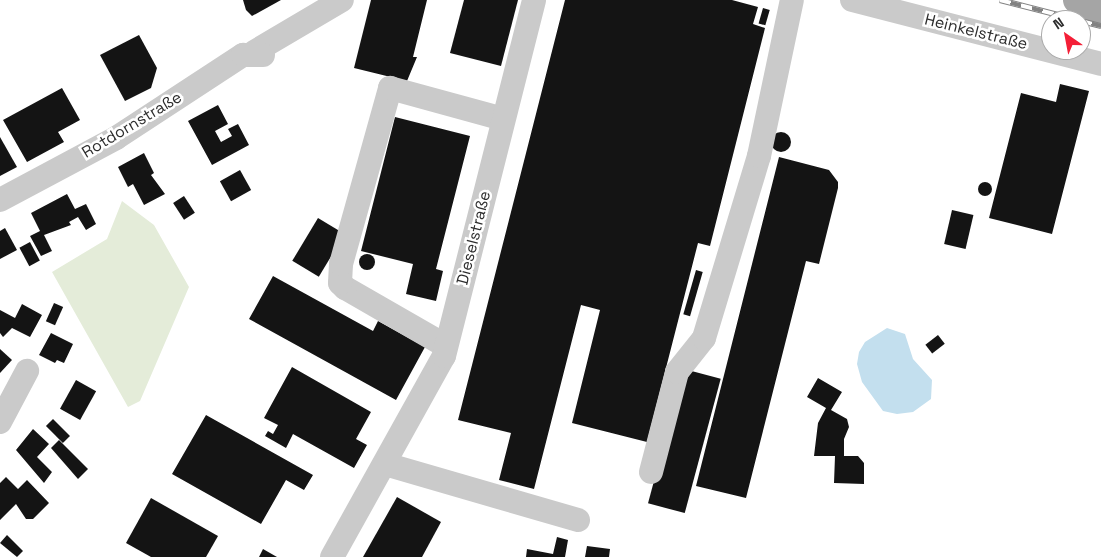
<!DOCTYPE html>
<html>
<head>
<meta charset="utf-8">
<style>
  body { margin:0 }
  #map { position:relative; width:1101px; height:557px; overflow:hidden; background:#fff; font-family:"Space Grotesk",sans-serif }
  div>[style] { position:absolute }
  .green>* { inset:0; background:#e4ecd9 }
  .water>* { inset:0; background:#c3dfee }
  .building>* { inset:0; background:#141414; transform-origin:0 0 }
  .round { border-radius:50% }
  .minor>* { height:24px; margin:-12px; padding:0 12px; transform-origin:12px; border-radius:12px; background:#cacaca }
  .major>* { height:28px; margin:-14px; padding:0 14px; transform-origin:14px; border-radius:14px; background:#a5a5a5 }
  .rail>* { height:5.5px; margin-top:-2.75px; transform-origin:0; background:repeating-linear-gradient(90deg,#fff 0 11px,#828282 0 22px); box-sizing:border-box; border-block:1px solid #828282 }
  span { translate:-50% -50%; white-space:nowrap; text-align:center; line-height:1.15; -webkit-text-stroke:5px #fff; paint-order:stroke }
  .street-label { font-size:16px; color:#2d2d2d }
  .north { position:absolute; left:1041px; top:10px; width:50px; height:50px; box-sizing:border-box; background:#fff; border:1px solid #ababab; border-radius:50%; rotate:327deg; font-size:14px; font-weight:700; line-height:20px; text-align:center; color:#2d2d2d }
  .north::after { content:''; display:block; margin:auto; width:18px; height:22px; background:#f41f37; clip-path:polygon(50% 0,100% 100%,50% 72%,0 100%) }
</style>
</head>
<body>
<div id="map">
  <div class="green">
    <i style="clip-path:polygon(122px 201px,154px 225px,189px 287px,140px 401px,128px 407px,52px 272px,107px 239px)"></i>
  </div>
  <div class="water">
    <i style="clip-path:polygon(887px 328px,905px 334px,913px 359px,932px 380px,931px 399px,913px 412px,897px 414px,883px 411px,862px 382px,857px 364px,859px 352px,865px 342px)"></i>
  </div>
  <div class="building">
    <i style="clip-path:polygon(243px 0,281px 0,252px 16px,246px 10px)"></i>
    <i style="clip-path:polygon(371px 0,427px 0,413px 57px,417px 57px,407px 81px,354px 68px)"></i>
    <i style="clip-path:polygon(464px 0,518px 0,501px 66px,450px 53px)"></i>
    <i style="clip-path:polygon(565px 0,732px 0,758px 7px,753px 24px,765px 28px,710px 246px,698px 243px,647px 442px,572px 423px,600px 310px,581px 305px,534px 489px,499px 480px,511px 433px,458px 420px)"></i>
    <i style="left:763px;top:8px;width:7px;height:16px;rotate:16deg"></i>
    <i style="clip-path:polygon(139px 35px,157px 68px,151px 88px,125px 101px,100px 55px)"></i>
    <i style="clip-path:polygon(1060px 84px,1089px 91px,1052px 234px,989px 218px,1021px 93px,1056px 102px)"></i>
    <i style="clip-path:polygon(62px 88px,80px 120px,58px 132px,64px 142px,27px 162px,3px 120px)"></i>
    <i style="clip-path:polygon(218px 105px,228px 124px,215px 131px,221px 142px,232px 136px,228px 129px,238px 124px,249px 145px,212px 165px,188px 121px)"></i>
    <i style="clip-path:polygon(395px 117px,470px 136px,436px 269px,443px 271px,436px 301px,406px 294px,413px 264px,361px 251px)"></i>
    <i class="round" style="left:771px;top:132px;width:20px;height:20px"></i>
    <i style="clip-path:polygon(0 137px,17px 167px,0 176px)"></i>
    <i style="clip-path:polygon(144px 153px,154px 173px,151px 175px,165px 194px,144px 205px,133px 184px,128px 187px,118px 167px)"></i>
    <i style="clip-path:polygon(779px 157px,829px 170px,838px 182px,838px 188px,819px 264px,806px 261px,746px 498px,696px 486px)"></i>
    <i style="left:240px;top:170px;width:23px;height:23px;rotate:61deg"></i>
    <i class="round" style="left:978px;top:182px;width:14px;height:14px"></i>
    <i style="clip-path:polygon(67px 194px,75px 209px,86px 204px,96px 224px,86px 230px,78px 217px,69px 222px,71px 225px,44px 235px,52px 251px,41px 256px,30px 236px,40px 231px,31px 213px)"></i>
    <i style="left:184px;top:196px;width:20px;height:13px;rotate:57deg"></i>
    <i style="left:952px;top:210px;width:22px;height:35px;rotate:13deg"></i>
    <i style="left:318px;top:218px;width:31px;height:50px;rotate:31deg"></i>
    <i style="clip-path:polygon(5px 228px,17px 250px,0 259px,0 231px)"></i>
    <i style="left:30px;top:242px;width:21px;height:12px;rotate:62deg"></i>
    <i class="round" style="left:359px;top:254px;width:16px;height:16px"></i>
    <i style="left:696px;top:270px;width:7px;height:46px;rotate:16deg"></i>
    <i style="clip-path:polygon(273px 276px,373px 331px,378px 321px,425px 347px,396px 400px,249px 319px)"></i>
    <i style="left:54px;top:303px;width:10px;height:20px;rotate:24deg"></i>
    <i style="clip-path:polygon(22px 304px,42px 315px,30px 337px,12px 328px,3px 337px,0 333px,0 310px,15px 318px)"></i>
    <i style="clip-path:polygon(51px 333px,73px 344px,64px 363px,57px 360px,55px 363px,39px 355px)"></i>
    <i style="left:938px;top:335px;width:11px;height:16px;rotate:52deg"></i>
    <i style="clip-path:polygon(0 349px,12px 360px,0 373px)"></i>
    <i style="clip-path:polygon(292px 367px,371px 412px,356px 439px,367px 445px,354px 468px,293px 434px,286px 448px,265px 436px,268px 431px,273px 434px,278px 425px,264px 418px)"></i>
    <i style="left:684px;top:369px;width:38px;height:139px;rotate:15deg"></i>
    <i style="clip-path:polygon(818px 378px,842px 392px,831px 410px,847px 419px,849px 427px,844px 439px,844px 456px,858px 456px,864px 463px,864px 484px,834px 483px,835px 456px,814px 456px,818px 423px,826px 408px,807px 397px)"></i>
    <i style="left:76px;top:380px;width:23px;height:33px;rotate:29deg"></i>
    <i style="clip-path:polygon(206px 415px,313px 475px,304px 490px,286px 480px,261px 524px,172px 474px)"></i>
    <i style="left:53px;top:419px;width:24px;height:10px;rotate:45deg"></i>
    <i style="clip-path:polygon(33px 429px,49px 444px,37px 457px,52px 472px,44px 483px,16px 450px)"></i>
    <i style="clip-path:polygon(59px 440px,88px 469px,78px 479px,51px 448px)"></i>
    <i style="clip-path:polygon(6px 477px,18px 489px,27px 480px,49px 503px,33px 519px,26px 519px,16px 504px,0 520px,0 483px)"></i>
    <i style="clip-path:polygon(397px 497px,441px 522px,422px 557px,363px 557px)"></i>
    <i style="clip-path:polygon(151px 498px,218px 536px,206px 557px,151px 557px,126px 543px)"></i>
    <i style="clip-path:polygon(7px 535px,23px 551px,17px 557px,0 543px)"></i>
    <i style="clip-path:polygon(557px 537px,568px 540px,565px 557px,526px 557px,527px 549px,553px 554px)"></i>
    <i style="clip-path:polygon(587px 546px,610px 549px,609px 557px,585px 557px)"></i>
    <i style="clip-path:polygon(263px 549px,277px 557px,259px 557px)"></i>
  </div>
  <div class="minor">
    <i style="left:852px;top:0;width:257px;rotate:14.4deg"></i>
    <i style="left:254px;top:52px;width:102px;rotate:-30.6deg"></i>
    <i style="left:0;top:200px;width:132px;rotate:-28.1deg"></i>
    <i style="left:116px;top:138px;width:152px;rotate:-33.2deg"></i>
    <i style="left:243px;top:55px;width:20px"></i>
    <i style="left:446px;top:346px;width:116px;rotate:-150.1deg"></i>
    <i style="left:345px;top:288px;width:7px;rotate:-135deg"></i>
    <i style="left:340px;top:283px;width:19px;rotate:-87deg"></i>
    <i style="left:341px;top:264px;width:183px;rotate:-74.4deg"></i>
    <i style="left:390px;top:88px;width:117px;rotate:15.3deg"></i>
    <i style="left:0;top:422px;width:58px;rotate:-62.1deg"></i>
    <i style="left:385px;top:464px;width:201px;rotate:16.2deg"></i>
    <i style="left:651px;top:472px;width:103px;rotate:-75.4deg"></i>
    <i style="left:677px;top:372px;width:43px;rotate:-51.5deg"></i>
    <i style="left:704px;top:338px;width:190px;rotate:-73.2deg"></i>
    <i style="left:759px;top:156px;width:159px;rotate:-78.1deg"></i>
    <i style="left:332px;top:557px;width:230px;rotate:-60.9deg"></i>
    <i style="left:444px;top:356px;width:367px;rotate:-75.8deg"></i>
  </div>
  <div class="major">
    <i style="left:1077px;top:0;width:26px;rotate:25deg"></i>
  </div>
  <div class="rail">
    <i style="left:1000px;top:0;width:81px;rotate:14.4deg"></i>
    <i style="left:1081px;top:21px;width:21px;rotate:14deg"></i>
  </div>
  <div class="street-label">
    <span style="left:976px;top:32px;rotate:14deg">Heinkelstraße</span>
    <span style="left:132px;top:125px;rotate:-31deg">Rotdornstraße</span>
    <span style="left:474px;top:238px;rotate:-76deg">Dieselstraße</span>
  </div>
  <div class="north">N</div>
</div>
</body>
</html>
